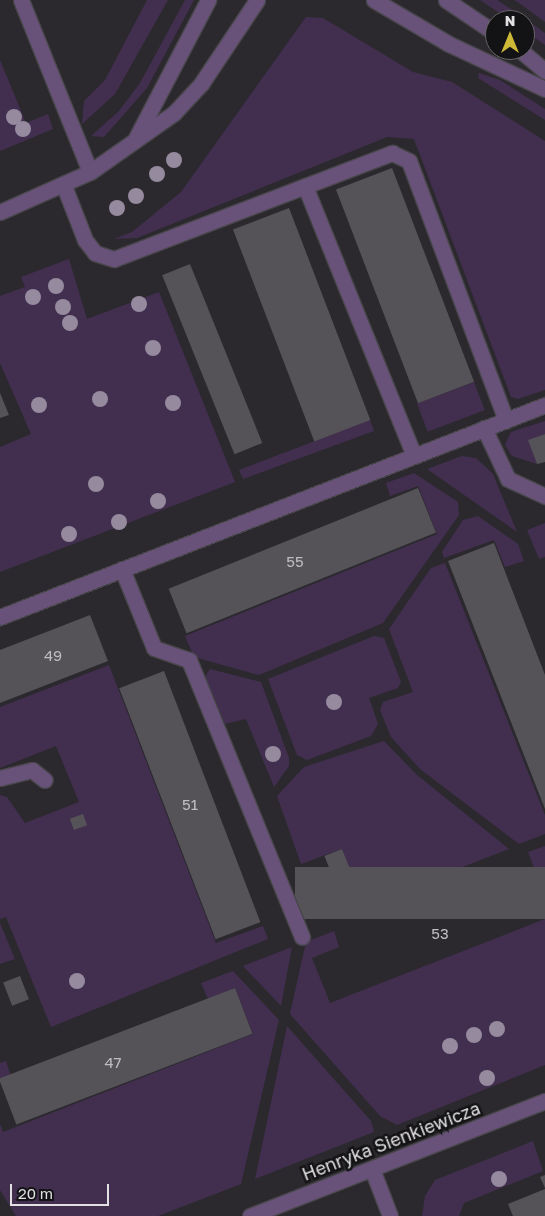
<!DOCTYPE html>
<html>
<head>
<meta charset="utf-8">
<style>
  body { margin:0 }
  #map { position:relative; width:545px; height:1216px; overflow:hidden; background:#2b292d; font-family:"Golos Text",sans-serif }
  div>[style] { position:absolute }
  .green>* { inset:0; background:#422f50; transform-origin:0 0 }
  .building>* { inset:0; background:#555357; transform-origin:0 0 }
  .roads { filter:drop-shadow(1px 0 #48464a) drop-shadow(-1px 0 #48464a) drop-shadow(0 1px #48464a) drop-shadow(0 -1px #48464a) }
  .minor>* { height:15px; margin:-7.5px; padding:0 7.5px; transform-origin:7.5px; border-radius:7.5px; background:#68527a }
  .trees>* { width:16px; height:16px; margin:-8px; border-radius:50%; background:#958a9e }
  span { translate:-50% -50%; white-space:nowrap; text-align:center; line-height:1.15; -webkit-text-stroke:5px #131214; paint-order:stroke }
  .number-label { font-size:15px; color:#bfbdc0 }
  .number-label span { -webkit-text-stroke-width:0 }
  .street-label { font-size:18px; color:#e2e0e3 }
  .north { position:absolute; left:485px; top:10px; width:50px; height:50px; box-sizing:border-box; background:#131214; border:1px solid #666467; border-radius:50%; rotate:0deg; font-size:14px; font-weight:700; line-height:20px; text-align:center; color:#e2e0e3 }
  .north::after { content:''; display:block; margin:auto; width:18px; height:22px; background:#ceb838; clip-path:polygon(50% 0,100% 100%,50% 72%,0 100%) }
  .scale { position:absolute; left:10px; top:1184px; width:99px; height:22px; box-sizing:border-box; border:2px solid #e2e0e3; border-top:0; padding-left:6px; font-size:15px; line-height:18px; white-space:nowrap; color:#e2e0e3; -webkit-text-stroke:4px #131214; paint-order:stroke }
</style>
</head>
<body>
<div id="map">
  <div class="green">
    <i style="clip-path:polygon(147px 0,168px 0,115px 94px,82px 124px,84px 101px,105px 80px)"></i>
    <i style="clip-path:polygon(185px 0,194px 0,147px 88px,104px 137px,91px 136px,119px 111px,140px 83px)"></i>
    <i style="clip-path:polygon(480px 0,497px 0,514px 11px,545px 33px,545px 45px,525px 31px,525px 20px,510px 20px)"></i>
    <i style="clip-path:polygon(514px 0,545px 0,545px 22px,519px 3px)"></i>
    <i style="clip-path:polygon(306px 17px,323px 18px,413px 72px,452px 82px,545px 141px,545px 390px,518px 399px,511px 397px,414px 139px,387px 137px,137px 238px,114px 239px,132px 232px,181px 192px)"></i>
    <i style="clip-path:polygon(0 60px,26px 123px,48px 114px,53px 129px,0 151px)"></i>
    <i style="clip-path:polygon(479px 73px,500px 80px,545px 109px,545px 120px,478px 78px)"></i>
    <i style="clip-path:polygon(69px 259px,87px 319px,159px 292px,235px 482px,0 572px,0 447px,31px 434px,0 363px,0 296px,25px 287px,21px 277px)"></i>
    <i style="left:474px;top:382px;width:30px;height:61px;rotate:69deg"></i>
    <i style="clip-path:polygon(370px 420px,374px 431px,243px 479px,239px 470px)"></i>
    <i style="clip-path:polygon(545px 421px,545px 434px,529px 440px,537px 464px,512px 456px,505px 445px,511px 432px)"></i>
    <i style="clip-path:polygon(462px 456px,476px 458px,493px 474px,517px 532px,427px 469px)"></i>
    <i style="clip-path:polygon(414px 473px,458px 502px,459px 515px,383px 623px,259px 675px,194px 657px,185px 636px,437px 534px,418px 486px,390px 496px,386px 483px)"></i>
    <i style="clip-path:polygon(478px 516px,518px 544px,524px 561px,505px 567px,494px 540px,444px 558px,442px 552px,463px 520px)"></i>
    <i style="clip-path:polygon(545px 523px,545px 557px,539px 559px,527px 530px)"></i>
    <i style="clip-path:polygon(445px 563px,545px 815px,545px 834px,519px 844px,420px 769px,391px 737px,380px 710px,383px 702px,413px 692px,389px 629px,431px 568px)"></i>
    <i style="clip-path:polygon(374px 636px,384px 638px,401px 682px,398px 688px,369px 698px,378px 724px,371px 736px,307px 760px,297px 755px,268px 679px)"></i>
    <i style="clip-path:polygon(109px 665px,216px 943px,263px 926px,268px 939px,51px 1027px,6px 917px,0 919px,0 795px,7px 797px,25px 823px,79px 802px,56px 746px,0 768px,0 707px)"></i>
    <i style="clip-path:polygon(210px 669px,261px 682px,289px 758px,289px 766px,274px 787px,246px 719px,225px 724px,205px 677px)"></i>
    <i style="clip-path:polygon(384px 741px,417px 775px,509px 849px,364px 905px,342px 849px,301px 864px,277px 796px,304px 767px)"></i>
    <i style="clip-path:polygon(545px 846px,545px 867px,535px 871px,528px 852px)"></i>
    <i style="clip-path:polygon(545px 919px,545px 1065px,397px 1125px,380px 1116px,290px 1014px,306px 942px,334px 931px,339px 947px,312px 958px,330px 1003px)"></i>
    <i style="clip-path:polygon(0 923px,15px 959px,0 964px)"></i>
    <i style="clip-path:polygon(292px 947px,281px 1006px,243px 966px)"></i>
    <i style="clip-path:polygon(233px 971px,279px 1020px,241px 1184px,158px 1216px,16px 1216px,0 1190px,0 1124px,3px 1132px,253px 1034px,235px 988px,208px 999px,201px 983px)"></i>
    <i style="clip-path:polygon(287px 1026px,371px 1121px,374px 1132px,255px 1179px)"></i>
    <i style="clip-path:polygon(6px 1061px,11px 1077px,0 1081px,0 1063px)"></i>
    <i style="clip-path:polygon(533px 1141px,543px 1171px,464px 1203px,459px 1216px,422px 1216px,425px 1196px,435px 1180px)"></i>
  </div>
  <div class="building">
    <i style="left:392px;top:168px;width:229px;height:60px;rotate:69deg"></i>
    <i style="left:289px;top:208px;width:227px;height:60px;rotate:69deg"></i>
    <i style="left:190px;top:264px;width:193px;height:30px;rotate:68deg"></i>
    <i style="clip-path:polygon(0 393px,9px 415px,0 418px)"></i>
    <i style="clip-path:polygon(545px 434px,545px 462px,537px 464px,528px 440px)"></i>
    <i style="left:418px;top:488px;width:48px;height:269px;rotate:68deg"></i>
    <i style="clip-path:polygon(494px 543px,545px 675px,545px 809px,448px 561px)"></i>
    <i style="clip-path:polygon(90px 615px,108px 661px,0 703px,0 650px)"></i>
    <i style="left:164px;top:671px;width:269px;height:48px;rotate:69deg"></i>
    <i style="left:83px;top:814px;width:12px;height:14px;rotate:70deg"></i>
    <i style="left:342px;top:849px;width:24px;height:19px;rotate:68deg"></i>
    <i style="left:545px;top:867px;width:52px;height:250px;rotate:90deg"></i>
    <i style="left:20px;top:976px;width:25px;height:18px;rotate:69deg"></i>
    <i style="left:235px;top:988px;width:49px;height:253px;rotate:69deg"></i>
    <i style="clip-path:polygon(545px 1175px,545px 1188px,540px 1177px)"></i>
    <i style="clip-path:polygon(545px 1189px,545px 1216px,513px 1216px,508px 1204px)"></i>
  </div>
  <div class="roads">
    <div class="minor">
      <i style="left:21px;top:0;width:185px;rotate:68.1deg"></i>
      <i style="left:374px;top:0;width:87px;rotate:30.4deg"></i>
      <i style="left:449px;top:44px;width:106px;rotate:25.1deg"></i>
      <i style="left:446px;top:0;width:59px;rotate:34deg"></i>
      <i style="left:520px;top:50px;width:33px;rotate:40deg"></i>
      <i style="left:136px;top:138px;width:156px;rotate:-62.4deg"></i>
      <i style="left:64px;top:186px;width:58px;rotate:68.7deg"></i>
      <i style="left:85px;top:240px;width:16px;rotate:52deg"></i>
      <i style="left:95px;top:253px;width:20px;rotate:18deg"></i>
      <i style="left:114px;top:259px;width:298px;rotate:-20.9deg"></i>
      <i style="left:392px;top:153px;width:19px;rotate:25deg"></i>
      <i style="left:409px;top:161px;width:277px;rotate:69.5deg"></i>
      <i style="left:305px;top:186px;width:291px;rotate:68deg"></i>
      <i style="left:0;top:212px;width:98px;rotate:-24deg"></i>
      <i style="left:90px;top:172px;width:103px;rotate:-35.1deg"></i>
      <i style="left:174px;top:113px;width:40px;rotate:-47deg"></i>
      <i style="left:201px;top:84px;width:101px;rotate:-56.3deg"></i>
      <i style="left:484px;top:428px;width:56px;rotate:64.8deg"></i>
      <i style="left:508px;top:479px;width:41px;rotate:24.7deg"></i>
      <i style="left:122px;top:569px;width:85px;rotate:67.9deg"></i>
      <i style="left:154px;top:648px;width:37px;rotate:19deg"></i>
      <i style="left:189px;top:660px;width:299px;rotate:67.8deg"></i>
      <i style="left:0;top:617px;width:585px;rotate:-21.26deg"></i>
      <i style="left:0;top:778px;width:33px;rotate:-14deg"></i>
      <i style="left:32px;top:770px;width:16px;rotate:38deg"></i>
      <i style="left:372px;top:1169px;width:50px;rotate:69deg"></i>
      <i style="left:250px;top:1216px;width:317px;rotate:-21.3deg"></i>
    </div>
  </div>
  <div class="trees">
    <i style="left:14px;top:117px"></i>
    <i style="left:23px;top:129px"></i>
    <i style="left:174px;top:160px"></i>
    <i style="left:157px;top:174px"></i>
    <i style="left:136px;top:196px"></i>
    <i style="left:117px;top:208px"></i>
    <i style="left:56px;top:286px"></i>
    <i style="left:33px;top:297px"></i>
    <i style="left:139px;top:304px"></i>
    <i style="left:63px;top:307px"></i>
    <i style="left:70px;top:323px"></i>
    <i style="left:153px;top:348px"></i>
    <i style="left:100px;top:399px"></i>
    <i style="left:173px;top:403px"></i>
    <i style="left:39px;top:405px"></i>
    <i style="left:96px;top:484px"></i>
    <i style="left:158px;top:501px"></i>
    <i style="left:119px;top:522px"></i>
    <i style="left:69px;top:534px"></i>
    <i style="left:334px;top:702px"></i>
    <i style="left:273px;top:754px"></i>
    <i style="left:77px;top:981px"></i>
    <i style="left:497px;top:1029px"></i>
    <i style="left:474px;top:1035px"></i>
    <i style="left:450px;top:1046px"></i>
    <i style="left:487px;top:1078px"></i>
    <i style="left:499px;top:1179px"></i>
  </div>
  <div class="number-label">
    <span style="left:295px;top:562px">55</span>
    <span style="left:53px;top:656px">49</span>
    <span style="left:190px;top:805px">51</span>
    <span style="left:440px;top:934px">53</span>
    <span style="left:113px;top:1063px">47</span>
  </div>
  <div class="street-label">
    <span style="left:391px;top:1141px;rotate:-21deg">Henryka Sienkiewicza</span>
  </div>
  <div class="north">N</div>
  <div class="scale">20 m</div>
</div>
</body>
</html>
